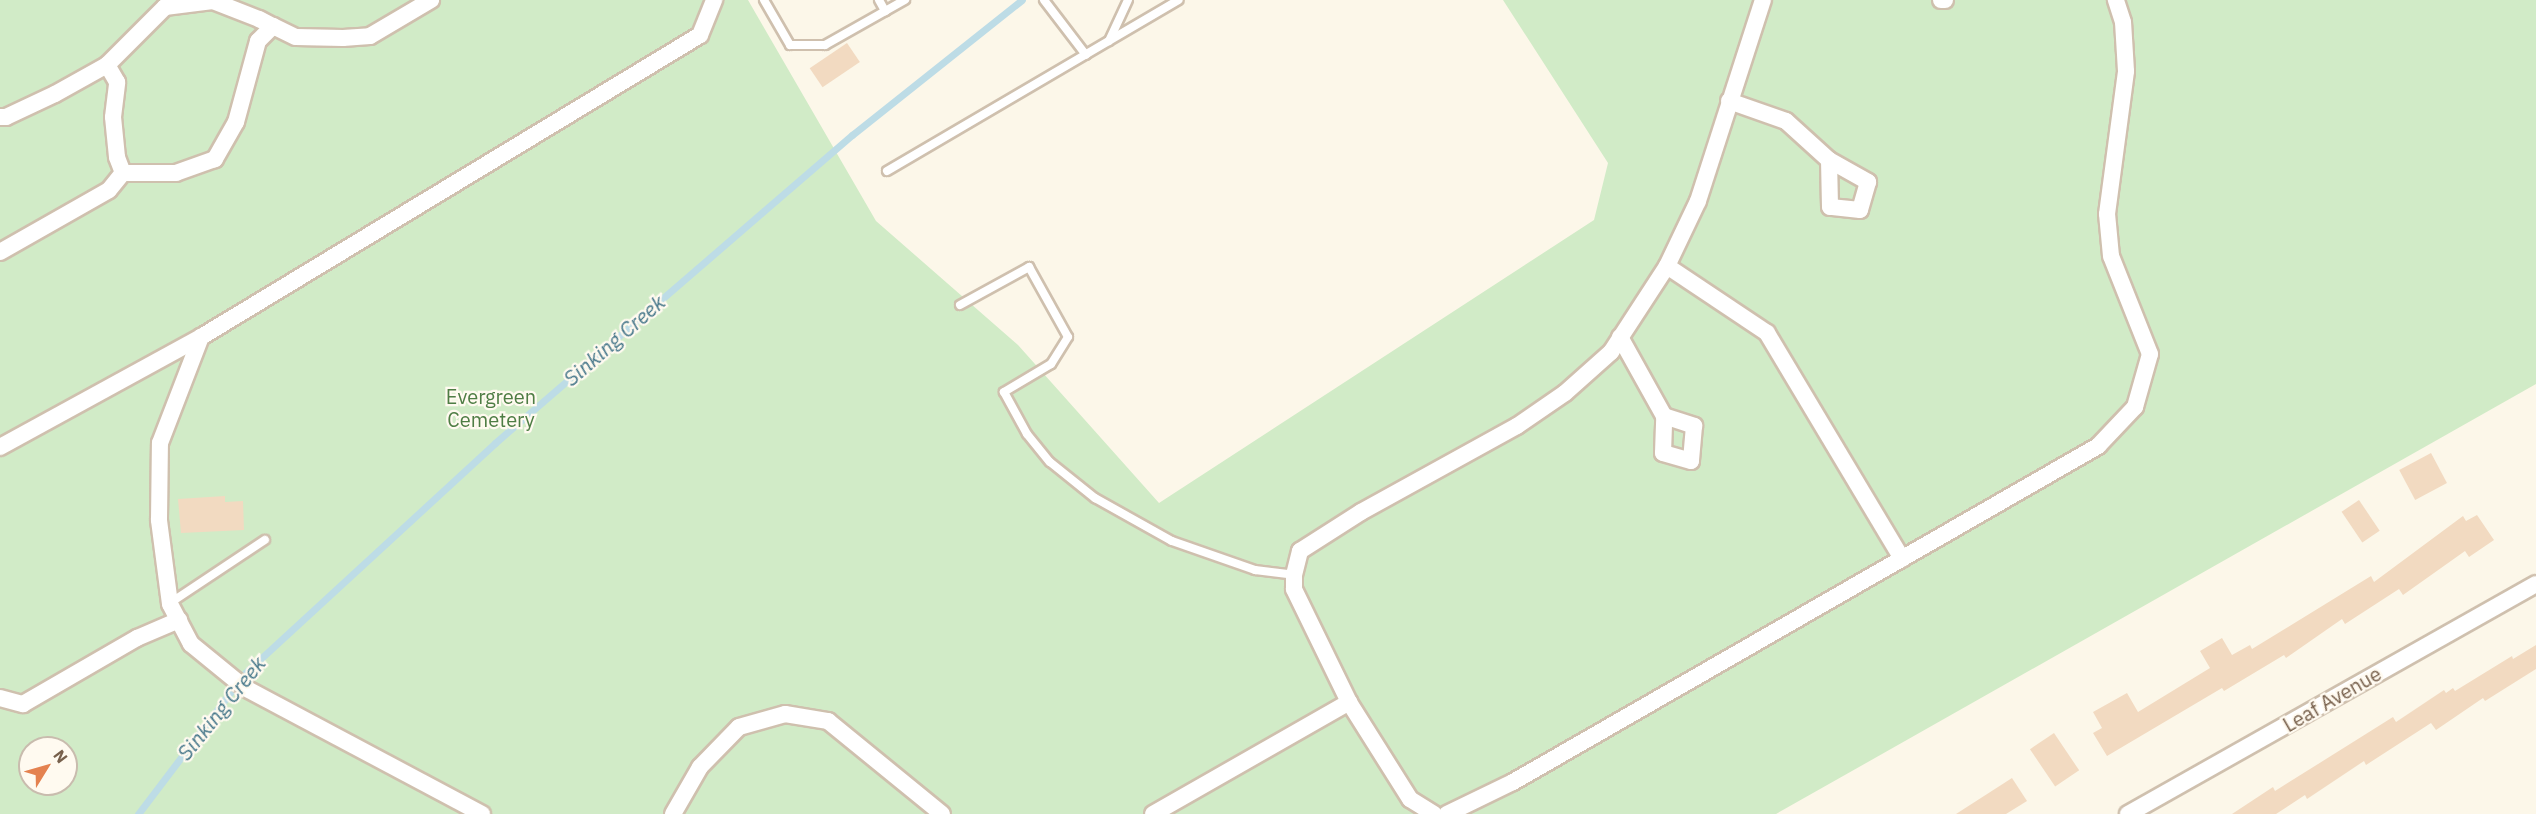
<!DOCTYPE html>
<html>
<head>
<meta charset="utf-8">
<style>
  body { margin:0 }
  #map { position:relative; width:2536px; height:814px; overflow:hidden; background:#fcf7e9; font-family:"IBM Plex Sans",sans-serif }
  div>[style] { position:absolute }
  .green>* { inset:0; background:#d1ebc7 }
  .stream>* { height:7px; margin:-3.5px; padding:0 3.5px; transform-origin:3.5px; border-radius:3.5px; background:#bddce6 }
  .building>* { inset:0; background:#f2dac1; transform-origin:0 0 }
  .roads { filter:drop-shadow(2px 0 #cfc0ae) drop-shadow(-2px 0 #cfc0ae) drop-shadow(0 2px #cfc0ae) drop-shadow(0 -2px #cfc0ae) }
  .lane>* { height:8px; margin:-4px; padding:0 4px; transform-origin:4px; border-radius:4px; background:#fff }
  .street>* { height:16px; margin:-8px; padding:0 8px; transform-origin:8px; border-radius:8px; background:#fff }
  span { translate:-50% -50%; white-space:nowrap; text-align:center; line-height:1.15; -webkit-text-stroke:4.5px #fffaf0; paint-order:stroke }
  .park-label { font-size:20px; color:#4e7d44 }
  .street-label { font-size:20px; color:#77604c }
  .water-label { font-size:21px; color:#46778a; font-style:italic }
  .north { position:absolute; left:18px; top:736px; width:60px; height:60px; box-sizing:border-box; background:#fffaf0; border:2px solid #c9bcae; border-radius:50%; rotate:53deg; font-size:16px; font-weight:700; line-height:24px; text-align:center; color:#77604c }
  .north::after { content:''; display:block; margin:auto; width:21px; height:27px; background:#e48250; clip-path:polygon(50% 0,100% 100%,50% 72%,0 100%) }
</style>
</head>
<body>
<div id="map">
  <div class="green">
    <i style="clip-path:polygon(evenodd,0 0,748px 0,876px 221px,1018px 345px,1159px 503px,1594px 220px,1608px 163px,1503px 0,2536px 0,2536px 384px,1776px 814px,0 814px,0 0,30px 748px,66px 748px,66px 784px,30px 784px,30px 748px)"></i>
  </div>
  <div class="stream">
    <i style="left:138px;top:814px;width:177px;rotate:-52.8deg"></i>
    <i style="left:245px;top:673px;width:340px;rotate:-42.6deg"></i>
    <i style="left:495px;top:443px;width:472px;rotate:-40.8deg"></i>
    <i style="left:852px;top:135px;width:217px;rotate:-38.5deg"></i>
  </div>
  <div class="building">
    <i style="left:847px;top:43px;width:23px;height:45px;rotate:56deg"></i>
    <i style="left:2431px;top:453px;width:34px;height:36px;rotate:62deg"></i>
    <i style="clip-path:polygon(225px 496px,225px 502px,243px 501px,244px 530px,181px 533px,178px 499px)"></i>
    <i style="left:2359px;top:500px;width:37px;height:21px;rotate:56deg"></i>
    <i style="clip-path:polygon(2477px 515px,2494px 540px,2469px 557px,2465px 551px,2403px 595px,2399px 589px,2345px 624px,2342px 619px,2286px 658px,2284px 655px,2224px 691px,2222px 688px,2107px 756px,2093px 733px,2102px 728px,2093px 712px,2127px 693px,2138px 712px,2210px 668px,2200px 651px,2222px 638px,2232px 655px,2250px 645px,2252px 649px,2371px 576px,2374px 582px,2463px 516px,2466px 521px)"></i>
    <i style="clip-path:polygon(2536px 645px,2536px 669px,2485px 701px,2483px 698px,2436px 730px,2431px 723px,2366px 765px,2364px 761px,2307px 799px,2305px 795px,2276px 814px,2232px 814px,2273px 787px,2275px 791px,2393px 717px,2396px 722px,2444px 690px,2446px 693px,2453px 688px,2455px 691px,2512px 656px,2513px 659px)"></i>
    <i style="left:2054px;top:733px;width:45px;height:29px;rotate:56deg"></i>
    <i style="clip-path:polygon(2012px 778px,2027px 801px,2006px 814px,1956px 814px)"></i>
  </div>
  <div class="roads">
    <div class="lane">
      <i style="left:764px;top:0;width:52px;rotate:60deg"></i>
      <i style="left:790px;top:45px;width:35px"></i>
      <i style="left:825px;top:45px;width:92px;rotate:-29.4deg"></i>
      <i style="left:879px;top:0;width:13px;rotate:61deg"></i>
      <i style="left:1044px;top:0;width:69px;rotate:52.6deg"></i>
      <i style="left:1109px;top:41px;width:45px;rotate:-65.1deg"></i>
      <i style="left:887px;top:171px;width:338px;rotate:-30.4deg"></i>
      <i style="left:960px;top:305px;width:79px;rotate:-28.8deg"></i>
      <i style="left:1029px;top:267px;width:80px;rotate:60.9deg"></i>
      <i style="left:1068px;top:337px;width:32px;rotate:122deg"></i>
      <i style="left:1051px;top:364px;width:55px;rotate:149.2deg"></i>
      <i style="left:1004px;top:392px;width:48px;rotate:61.3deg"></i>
      <i style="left:1027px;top:434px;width:36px;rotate:51deg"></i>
      <i style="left:1050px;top:462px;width:58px;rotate:38.7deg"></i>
      <i style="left:1095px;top:498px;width:88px;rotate:29.2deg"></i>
      <i style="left:1172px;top:541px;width:88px;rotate:19.3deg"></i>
      <i style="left:1255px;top:570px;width:39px;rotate:7deg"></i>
      <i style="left:170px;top:603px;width:114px;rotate:-33.6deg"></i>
    </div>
    <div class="street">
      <i style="left:1941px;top:0;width:4px"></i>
      <i style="left:273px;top:26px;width:21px;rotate:135deg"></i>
      <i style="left:258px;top:41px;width:84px;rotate:105.2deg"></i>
      <i style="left:236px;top:122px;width:43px;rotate:119.6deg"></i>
      <i style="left:215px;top:159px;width:41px;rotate:160.3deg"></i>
      <i style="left:176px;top:173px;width:53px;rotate:180deg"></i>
      <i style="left:123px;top:173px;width:17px;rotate:-111deg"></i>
      <i style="left:117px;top:157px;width:40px;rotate:-95.7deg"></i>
      <i style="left:113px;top:117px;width:35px;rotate:-83deg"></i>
      <i style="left:117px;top:82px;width:20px;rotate:-120deg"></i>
      <i style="left:107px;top:65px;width:82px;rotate:-45deg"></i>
      <i style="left:165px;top:7px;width:48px;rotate:-7.1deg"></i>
      <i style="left:213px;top:1px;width:49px;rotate:21.4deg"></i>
      <i style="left:259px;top:19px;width:16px;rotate:27deg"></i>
      <i style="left:273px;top:26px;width:25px;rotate:26deg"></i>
      <i style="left:296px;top:37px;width:47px;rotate:1.2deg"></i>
      <i style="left:343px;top:38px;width:27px;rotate:-4deg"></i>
      <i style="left:370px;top:36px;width:71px;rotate:-30.5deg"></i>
      <i style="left:1729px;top:101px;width:60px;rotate:19.3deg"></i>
      <i style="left:1786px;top:121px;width:58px;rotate:42.2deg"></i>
      <i style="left:1829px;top:160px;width:45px;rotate:29.4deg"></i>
      <i style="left:1868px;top:182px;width:29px;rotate:106deg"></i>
      <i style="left:1860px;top:210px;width:30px;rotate:-174deg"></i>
      <i style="left:1830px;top:207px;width:47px;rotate:-91.2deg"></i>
      <i style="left:0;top:117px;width:6px"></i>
      <i style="left:6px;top:117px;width:54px;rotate:-25.1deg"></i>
      <i style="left:55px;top:94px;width:60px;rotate:-29.1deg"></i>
      <i style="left:0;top:252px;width:125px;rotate:-29.6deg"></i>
      <i style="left:109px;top:190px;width:22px;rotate:-51deg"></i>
      <i style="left:1667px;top:266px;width:120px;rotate:33.8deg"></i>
      <i style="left:1767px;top:333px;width:263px;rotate:59.1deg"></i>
      <i style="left:1620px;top:337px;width:90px;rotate:60.9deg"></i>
      <i style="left:1664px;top:416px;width:32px;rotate:18deg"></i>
      <i style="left:1694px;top:426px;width:35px;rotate:95deg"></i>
      <i style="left:1691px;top:461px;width:29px;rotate:-164deg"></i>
      <i style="left:1663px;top:453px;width:37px;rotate:-88deg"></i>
      <i style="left:0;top:447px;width:229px;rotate:-28.7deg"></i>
      <i style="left:0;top:698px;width:24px;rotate:15deg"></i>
      <i style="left:23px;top:704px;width:132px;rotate:-30.1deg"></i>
      <i style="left:137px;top:638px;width:46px;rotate:-23.2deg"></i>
      <i style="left:482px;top:814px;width:268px;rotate:-152deg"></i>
      <i style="left:245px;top:688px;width:70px;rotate:-140.8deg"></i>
      <i style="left:191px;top:644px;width:45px;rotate:-117.7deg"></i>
      <i style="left:170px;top:604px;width:85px;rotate:-97.5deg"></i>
      <i style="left:159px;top:520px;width:77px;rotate:-89.3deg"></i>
      <i style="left:160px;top:443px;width:114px;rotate:-68.9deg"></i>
      <i style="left:201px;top:337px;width:583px;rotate:-31.18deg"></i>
      <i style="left:700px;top:35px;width:38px;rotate:-68deg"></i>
      <i style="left:673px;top:814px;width:54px;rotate:-60.1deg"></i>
      <i style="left:700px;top:767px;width:56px;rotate:-45.7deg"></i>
      <i style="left:739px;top:727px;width:48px;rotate:-15.8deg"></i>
      <i style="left:785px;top:714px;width:44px;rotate:9.2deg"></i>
      <i style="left:828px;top:721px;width:147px;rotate:39.2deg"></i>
      <i style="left:1153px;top:814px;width:226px;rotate:-29.7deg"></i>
      <i style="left:1434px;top:814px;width:28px;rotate:-148deg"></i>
      <i style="left:1410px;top:799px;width:115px;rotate:-122.2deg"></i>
      <i style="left:1349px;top:702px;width:126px;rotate:-116deg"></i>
      <i style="left:1294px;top:589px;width:14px;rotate:-90deg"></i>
      <i style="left:1294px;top:575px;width:25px;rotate:-76deg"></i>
      <i style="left:1300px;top:551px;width:72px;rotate:-32.6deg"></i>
      <i style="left:1361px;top:512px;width:178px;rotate:-28.9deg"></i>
      <i style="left:1517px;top:426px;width:58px;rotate:-34.5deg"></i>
      <i style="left:1565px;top:393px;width:62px;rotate:-41.7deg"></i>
      <i style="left:1611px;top:352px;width:103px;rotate:-56.9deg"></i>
      <i style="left:1667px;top:266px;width:72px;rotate:-64.5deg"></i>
      <i style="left:1698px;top:201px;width:211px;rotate:-72.1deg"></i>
      <i style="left:1447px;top:814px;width:73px;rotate:-25.9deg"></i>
      <i style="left:1513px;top:782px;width:675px;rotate:-29.87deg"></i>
      <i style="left:2098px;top:446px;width:54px;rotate:-46.5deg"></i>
      <i style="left:2135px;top:407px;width:55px;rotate:-74.2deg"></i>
      <i style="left:2150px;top:354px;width:105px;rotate:-111.7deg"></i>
      <i style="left:2111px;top:256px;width:42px;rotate:-95.4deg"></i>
      <i style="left:2107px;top:214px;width:144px;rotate:-82.4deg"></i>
      <i style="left:2126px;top:71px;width:49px;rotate:-93.5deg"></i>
      <i style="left:2123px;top:22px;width:23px;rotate:-108deg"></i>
      <i style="left:2128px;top:814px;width:468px;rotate:-29.4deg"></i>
    </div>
  </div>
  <div class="park-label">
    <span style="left:491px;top:408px">Evergreen<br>Cemetery</span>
  </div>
  <div class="street-label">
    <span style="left:2332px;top:699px;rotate:-30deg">Leaf Avenue</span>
  </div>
  <div class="water-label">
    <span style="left:614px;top:340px;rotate:-41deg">Sinking Creek</span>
    <span style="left:221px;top:708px;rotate:-51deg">Sinking Creek</span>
  </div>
  <div class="north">N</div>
</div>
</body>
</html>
